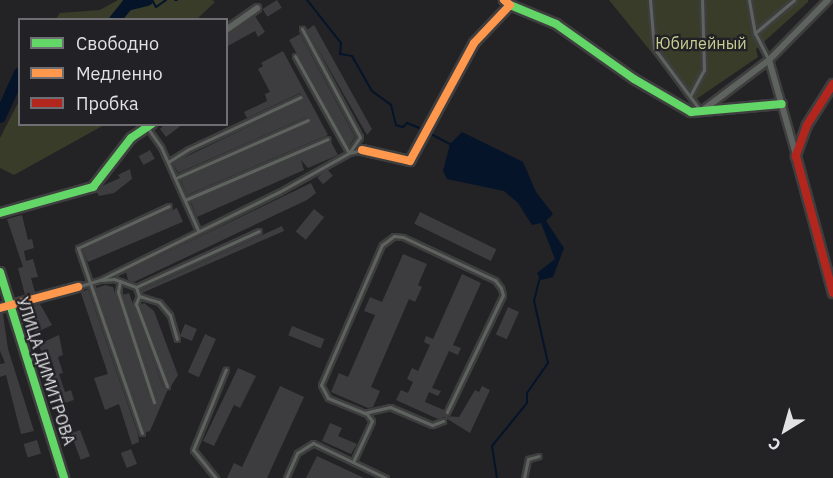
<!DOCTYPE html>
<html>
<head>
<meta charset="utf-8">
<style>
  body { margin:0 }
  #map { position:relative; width:833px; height:478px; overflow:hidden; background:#232225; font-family:"IBM Plex Sans",sans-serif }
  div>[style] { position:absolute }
  .green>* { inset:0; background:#3a3c2a }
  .water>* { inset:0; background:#051429 }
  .stream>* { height:2px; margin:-1px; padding:0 1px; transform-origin:1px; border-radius:1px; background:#051429 }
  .river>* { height:12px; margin:-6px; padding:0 6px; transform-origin:6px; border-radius:6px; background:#051429 }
  .building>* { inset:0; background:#3d3d3f; transform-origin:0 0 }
  .roads { filter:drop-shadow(2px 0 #3e3e3f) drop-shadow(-2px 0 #3e3e3f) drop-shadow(0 2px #3e3e3f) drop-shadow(0 -2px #3e3e3f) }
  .lane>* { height:3px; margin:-1.5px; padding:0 1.5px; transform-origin:1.5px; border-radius:1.5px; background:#5f635f }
  .street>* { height:6px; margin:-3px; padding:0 3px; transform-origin:3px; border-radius:3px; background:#5f635f }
  .fast>* { height:8px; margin:-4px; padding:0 4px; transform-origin:4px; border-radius:4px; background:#63d668 }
  .slow>* { height:8px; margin:-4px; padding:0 4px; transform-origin:4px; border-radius:4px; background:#ff974d }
  .jam>* { height:8px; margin:-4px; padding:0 4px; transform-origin:4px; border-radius:4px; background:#b3261e }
  span { translate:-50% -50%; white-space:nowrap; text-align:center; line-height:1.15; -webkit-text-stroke:4.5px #222126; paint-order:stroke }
  .park-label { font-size:16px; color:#c7ce90 }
  .street-label { font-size:16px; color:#e2e1e4 }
  .legend { position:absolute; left:18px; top:18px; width:210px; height:108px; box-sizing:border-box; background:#222126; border:2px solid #6f6e72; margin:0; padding:8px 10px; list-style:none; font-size:18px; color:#e2e1e4 }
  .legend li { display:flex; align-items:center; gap:12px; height:30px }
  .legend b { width:30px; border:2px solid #6f6e72 }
  .north { position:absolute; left:755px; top:400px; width:60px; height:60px; -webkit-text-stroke:4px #222126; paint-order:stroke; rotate:217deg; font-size:16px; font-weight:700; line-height:24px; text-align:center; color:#e2e1e4 }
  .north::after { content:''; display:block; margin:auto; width:21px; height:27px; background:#e2e1e4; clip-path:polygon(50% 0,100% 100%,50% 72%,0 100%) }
</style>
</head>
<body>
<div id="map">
  <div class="green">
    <i style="clip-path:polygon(118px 0,212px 0,215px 2px,197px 19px,56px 19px,60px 13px,100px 10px)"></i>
    <i style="clip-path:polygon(609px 0,808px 0,808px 2px,756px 49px,758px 57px,692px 102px)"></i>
    <i style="clip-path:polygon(19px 101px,20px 124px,104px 125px,14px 175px,0 168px,0 138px)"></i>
  </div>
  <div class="water">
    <i style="clip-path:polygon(462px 132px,523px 162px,536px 192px,553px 214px,546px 221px,564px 248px,553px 277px,541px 280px,537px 273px,555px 259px,541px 223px,532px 225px,518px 203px,504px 191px,447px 179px,443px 171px,450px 144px)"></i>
  </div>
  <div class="stream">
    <i style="left:152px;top:0;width:8px;rotate:60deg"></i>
    <i style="left:156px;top:7px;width:12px;rotate:-35deg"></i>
    <i style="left:175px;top:0;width:2px"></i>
    <i style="left:307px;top:0;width:55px;rotate:51.7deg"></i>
    <i style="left:341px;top:43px;width:11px;rotate:95deg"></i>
    <i style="left:340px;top:54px;width:12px;rotate:9deg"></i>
    <i style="left:352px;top:56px;width:40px;rotate:60.3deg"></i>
    <i style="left:372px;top:91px;width:24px;rotate:36deg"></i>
    <i style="left:391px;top:105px;width:21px;rotate:76deg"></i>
    <i style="left:396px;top:125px;width:7px;rotate:16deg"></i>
    <i style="left:403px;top:127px;width:6px;rotate:-45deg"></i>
    <i style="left:407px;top:123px;width:18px;rotate:22deg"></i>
    <i style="left:429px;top:133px;width:27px;rotate:28deg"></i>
    <i style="left:497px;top:478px;width:32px;rotate:-99deg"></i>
    <i style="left:492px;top:446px;width:55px;rotate:-50.9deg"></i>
    <i style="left:527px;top:403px;width:10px;rotate:-90deg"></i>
    <i style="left:527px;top:393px;width:37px;rotate:-55deg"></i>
    <i style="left:548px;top:363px;width:64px;rotate:-102.7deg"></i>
    <i style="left:534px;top:301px;width:25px;rotate:-76deg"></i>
  </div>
  <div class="river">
    <i style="left:115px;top:20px;width:19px;rotate:-51deg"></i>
    <i style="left:127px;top:5px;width:21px;rotate:-14deg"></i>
    <i style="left:0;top:117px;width:48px;rotate:-65.6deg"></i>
  </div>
  <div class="building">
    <i style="left:277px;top:0;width:9px;height:17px;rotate:58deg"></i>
    <i style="clip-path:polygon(255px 16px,265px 32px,258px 37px,255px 31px,226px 47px,227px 35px)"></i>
    <i style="clip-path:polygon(314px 25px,372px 129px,367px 135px,307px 30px)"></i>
    <i style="clip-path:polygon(300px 34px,355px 137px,349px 146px,289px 40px)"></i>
    <i style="clip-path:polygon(283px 51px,328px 135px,187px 195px,181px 180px,311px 122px,306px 117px,178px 173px,173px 163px,304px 100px,300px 93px,247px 118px,244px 112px,267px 101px,265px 94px,270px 92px,258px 69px,263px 66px,261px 63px)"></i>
    <i style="clip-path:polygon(165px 124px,183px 124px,166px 137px,160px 129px)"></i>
    <i style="clip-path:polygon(331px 142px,338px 155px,308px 168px,301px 160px,304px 170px,197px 217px,191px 202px)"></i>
    <i style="left:150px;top:150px;width:10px;height:13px;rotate:61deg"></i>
    <i style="clip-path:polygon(130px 169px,132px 179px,114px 193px,99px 196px,97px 192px,102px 186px,120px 178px,118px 175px)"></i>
    <i style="left:327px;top:169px;width:9px;height:13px;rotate:49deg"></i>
    <i style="clip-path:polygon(311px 183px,316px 193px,307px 200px,134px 282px,128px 280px,126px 272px)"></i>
    <i style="left:177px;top:208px;width:15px;height:103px;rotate:67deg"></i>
    <i style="left:314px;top:209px;width:13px;height:29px;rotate:39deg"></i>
    <i style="left:420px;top:212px;width:85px;height:13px;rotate:26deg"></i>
    <i style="clip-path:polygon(22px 215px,28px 240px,32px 239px,34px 248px,24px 251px,26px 261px,33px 259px,38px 277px,31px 278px,35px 292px,25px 295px,18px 268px,23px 267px,7px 219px)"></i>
    <i style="clip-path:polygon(282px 226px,284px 231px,142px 293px,141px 290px)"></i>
    <i style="clip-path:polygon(403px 254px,427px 264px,418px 285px,422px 287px,415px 302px,409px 299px,371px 387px,380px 391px,373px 407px,368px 408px,331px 392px,339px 373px,348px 377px,375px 315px,364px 311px,370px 297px,382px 302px)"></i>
    <i style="clip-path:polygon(462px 274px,481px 283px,453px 345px,461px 348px,458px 355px,449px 351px,432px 388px,441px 391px,438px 396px,429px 392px,425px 402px,444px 410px,446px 416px,459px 417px,475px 390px,479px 392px,482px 386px,490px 390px,470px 433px,444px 417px,438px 419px,396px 400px,401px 390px,408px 393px,413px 382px,407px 379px,412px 368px,418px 371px,430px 345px,424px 342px,426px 336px,433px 339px)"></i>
    <i style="clip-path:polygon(105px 285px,113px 287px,151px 404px,156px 405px,158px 401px,123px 295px,129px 293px,163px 387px,168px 389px,150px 431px,146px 432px,96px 288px)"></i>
    <i style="clip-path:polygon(88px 289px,138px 434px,139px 442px,132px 445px,119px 404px,105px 410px,94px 378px,108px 374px,81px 293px)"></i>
    <i style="clip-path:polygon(144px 303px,154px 311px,178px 375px,171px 386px,140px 305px)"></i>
    <i style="clip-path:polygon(40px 304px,52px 325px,35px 333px,29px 307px)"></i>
    <i style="left:508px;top:307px;width:12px;height:30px;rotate:24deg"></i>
    <i style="clip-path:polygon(0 314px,3px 314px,8px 349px,34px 431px,21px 434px,6px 375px,0 377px,0 364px,5px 363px,0 351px)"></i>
    <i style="left:185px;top:324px;width:13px;height:13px;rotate:23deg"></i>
    <i style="left:292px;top:326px;width:35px;height:10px;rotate:22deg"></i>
    <i style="left:205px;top:334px;width:12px;height:42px;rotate:24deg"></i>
    <i style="clip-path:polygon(59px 335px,63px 355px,58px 357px,63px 373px,59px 374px,65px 392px,71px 390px,74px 400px,58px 405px,47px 370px,54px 368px,47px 349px,41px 351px,39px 344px)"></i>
    <i style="clip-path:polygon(238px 368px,256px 376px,240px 408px,234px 405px,214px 446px,203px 441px)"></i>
    <i style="clip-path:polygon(280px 386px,304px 397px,267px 478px,227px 478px,234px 463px,242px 467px)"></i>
    <i style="clip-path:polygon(330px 423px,342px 428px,338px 436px,357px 444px,351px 454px,322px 441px)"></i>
    <i style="left:80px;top:430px;width:28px;height:10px;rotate:69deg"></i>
    <i style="left:37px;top:440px;width:14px;height:14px;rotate:73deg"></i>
    <i style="left:131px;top:449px;width:16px;height:11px;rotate:68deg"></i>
    <i style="clip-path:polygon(317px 456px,364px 478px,306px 478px)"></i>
  </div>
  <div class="roads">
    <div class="lane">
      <i style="left:650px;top:0;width:48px;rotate:85.2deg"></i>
      <i style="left:654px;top:48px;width:77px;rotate:53.4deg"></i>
      <i style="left:749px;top:0;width:34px;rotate:80deg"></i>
      <i style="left:755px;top:33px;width:30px;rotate:63deg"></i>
      <i style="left:755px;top:33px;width:51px;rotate:-40.2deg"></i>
      <i style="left:295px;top:56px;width:111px;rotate:60.9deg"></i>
      <i style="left:349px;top:153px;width:19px;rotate:-55deg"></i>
      <i style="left:360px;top:137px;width:123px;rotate:-118.2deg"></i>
      <i style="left:690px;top:96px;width:30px;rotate:-62deg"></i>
      <i style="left:704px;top:70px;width:70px;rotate:-91.6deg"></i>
      <i style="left:149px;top:130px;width:21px;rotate:55deg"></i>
      <i style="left:161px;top:147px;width:91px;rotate:66deg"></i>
      <i style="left:168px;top:162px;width:25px;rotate:-32deg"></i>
      <i style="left:189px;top:149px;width:123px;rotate:-24.9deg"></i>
      <i style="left:176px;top:178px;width:144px;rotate:-23.7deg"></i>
      <i style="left:185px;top:200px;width:155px;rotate:-23.1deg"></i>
      <i style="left:102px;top:280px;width:12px;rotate:-5deg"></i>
      <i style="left:114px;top:279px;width:23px;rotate:20deg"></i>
      <i style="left:136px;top:287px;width:9px;rotate:72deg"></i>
      <i style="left:139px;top:296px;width:21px;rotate:17deg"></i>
      <i style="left:159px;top:302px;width:17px;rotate:50deg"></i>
      <i style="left:170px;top:315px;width:25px;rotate:74deg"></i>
      <i style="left:120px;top:281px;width:11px;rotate:100deg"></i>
      <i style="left:118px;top:292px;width:116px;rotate:71.9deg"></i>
      <i style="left:80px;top:286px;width:21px;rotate:-17deg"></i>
      <i style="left:100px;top:280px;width:199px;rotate:-26.2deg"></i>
      <i style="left:279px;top:192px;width:80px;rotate:-29.1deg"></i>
      <i style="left:349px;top:153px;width:13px;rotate:-13deg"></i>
      <i style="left:136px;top:287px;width:135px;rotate:-24.5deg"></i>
      <i style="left:139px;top:296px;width:9px;rotate:111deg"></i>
      <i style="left:136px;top:304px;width:88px;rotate:69.3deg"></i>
      <i style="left:364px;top:413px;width:27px;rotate:-13deg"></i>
      <i style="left:390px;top:407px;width:46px;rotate:23.2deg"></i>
      <i style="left:432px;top:425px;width:12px;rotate:-20deg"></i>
      <i style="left:142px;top:433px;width:196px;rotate:-109.1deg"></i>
      <i style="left:78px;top:248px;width:100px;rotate:-24.8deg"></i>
      <i style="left:353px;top:462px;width:45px;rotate:-65.1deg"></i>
      <i style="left:372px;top:421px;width:9px;rotate:-126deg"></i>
      <i style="left:367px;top:414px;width:42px;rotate:-157.7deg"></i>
      <i style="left:328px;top:398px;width:15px;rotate:-118deg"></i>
      <i style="left:321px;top:385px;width:153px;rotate:-66.5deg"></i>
      <i style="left:382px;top:245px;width:15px;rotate:-37deg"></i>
      <i style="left:394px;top:236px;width:9px;rotate:6deg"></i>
      <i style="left:403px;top:237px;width:102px;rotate:25.1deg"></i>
      <i style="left:495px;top:280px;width:10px;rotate:53deg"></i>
      <i style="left:501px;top:288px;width:7px;rotate:74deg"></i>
      <i style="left:503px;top:295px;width:130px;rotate:115.6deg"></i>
      <i style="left:216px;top:478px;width:36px;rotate:-129deg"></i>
      <i style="left:193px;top:450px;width:87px;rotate:-67.8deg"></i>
      <i style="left:286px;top:478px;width:27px;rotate:-66deg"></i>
      <i style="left:297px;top:453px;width:19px;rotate:-32deg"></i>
      <i style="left:313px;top:443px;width:81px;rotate:25.6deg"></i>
      <i style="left:524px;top:478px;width:19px;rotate:-78deg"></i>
      <i style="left:528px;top:459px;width:11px;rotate:-15deg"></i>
    </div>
    <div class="street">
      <i style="left:226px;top:30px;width:38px;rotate:-35deg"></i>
      <i style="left:769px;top:60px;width:99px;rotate:74.1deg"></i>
      <i style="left:703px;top:110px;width:83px;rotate:-37.1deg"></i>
      <i style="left:769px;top:60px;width:84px;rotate:-45.5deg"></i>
    </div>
    <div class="fast">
      <i style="left:510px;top:5px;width:50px;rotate:22.4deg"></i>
      <i style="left:556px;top:24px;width:95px;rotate:35.2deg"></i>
      <i style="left:634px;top:79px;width:66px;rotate:30.1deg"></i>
      <i style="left:691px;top:112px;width:91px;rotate:-5deg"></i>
      <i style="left:0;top:213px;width:97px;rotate:-15.6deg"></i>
      <i style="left:93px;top:187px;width:62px;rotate:-52.2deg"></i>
      <i style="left:131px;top:138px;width:25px;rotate:-34deg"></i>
      <i style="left:0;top:272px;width:216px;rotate:72.7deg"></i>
    </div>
    <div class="slow">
      <i style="left:362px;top:150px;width:49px;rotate:12.9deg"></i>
      <i style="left:410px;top:161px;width:134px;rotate:-61.5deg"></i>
      <i style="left:474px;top:43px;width:52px;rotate:-46.5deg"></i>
      <i style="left:510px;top:5px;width:8px;rotate:-140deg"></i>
      <i style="left:0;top:308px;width:81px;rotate:-15.1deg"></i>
    </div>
    <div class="jam">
      <i style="left:833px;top:84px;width:49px;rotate:122.4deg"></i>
      <i style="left:807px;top:125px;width:33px;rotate:110deg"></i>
      <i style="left:796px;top:156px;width:142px;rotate:74.9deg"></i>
    </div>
  </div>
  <div class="park-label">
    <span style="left:701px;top:43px">Юбилейный</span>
  </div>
  <div class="street-label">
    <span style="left:46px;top:371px;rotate:72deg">УЛИЦА ДИМИТРОВА</span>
  </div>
  <ul class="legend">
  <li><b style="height:8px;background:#63d668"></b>Свободно</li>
  <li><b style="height:8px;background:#ff974d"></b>Медленно</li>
  <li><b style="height:8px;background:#b3261e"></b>Пробка</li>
  </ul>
  <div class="north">С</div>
</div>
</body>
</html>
